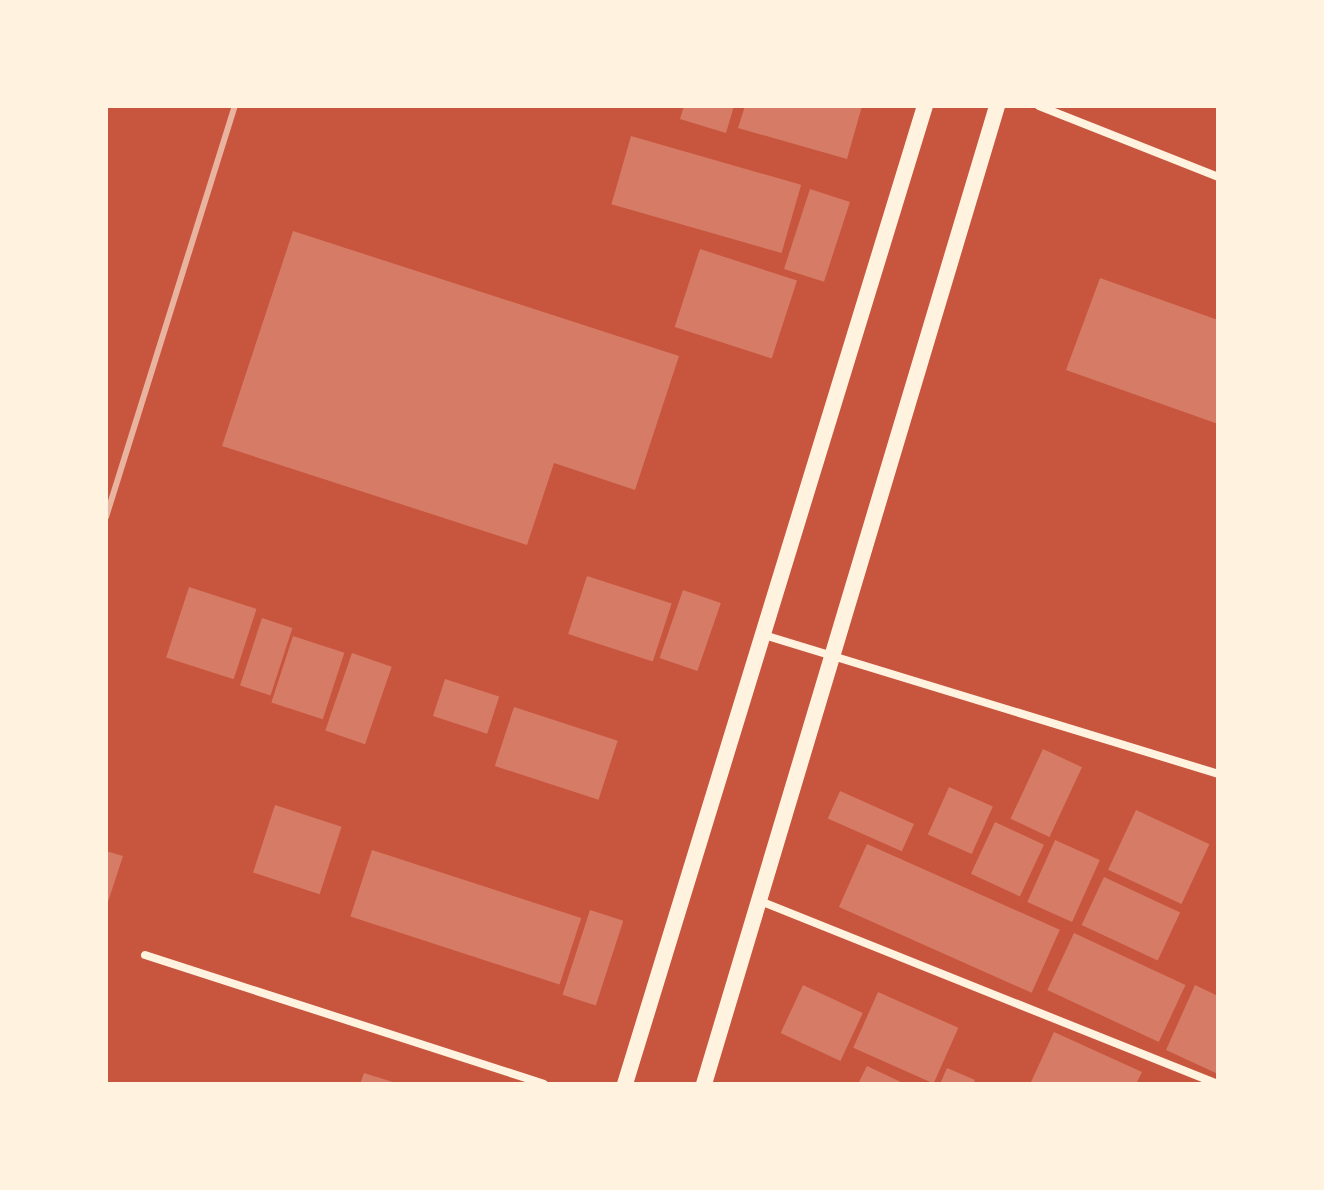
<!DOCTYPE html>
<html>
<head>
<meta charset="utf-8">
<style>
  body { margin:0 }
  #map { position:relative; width:1324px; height:1190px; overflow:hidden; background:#c8553d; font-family:"Libre Baskerville",serif }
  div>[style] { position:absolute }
  .building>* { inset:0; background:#d67c66; transform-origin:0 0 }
  .minor>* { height:8px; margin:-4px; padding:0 4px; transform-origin:4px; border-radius:4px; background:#fff3e0 }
  .secondary>* { height:16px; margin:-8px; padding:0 8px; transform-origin:8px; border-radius:8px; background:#fff3e0 }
  .rail>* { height:6px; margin:-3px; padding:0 3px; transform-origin:3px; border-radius:3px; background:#e9b49f }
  span { translate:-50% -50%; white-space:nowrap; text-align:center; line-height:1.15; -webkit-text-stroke:8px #fff3e0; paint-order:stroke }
  .frame { position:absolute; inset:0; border:108px solid #fff3e0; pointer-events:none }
</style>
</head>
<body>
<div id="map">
  <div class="building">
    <i style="clip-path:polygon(684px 106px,734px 106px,726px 133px,680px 119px)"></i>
    <i style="clip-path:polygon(745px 106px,862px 106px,847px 159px,738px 128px)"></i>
    <i style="left:631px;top:136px;width:177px;height:71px;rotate:16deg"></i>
    <i style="left:810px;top:189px;width:42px;height:84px;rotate:18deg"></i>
    <i style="clip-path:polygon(293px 231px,679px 356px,635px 490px,554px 463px,527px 545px,222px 446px)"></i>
    <i style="left:700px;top:249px;width:102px;height:82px;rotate:18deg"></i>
    <i style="clip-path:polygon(1100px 278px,1218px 320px,1218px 424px,1066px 370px)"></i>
    <i style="left:587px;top:576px;width:89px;height:61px;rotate:18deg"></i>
    <i style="left:189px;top:587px;width:71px;height:74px;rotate:18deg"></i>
    <i style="left:683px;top:590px;width:40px;height:72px;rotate:19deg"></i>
    <i style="left:262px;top:618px;width:32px;height:71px;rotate:18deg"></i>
    <i style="left:293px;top:636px;width:54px;height:70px;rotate:18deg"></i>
    <i style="left:352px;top:653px;width:42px;height:82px;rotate:19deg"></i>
    <i style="left:445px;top:679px;width:57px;height:39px;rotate:18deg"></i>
    <i style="left:514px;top:707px;width:109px;height:62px;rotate:18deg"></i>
    <i style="left:1043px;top:749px;width:43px;height:77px;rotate:25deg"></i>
    <i style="left:949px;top:787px;width:48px;height:52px;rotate:24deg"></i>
    <i style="left:840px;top:791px;width:81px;height:30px;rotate:24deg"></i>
    <i style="left:275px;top:805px;width:70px;height:71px;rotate:18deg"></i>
    <i style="left:1136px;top:810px;width:81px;height:66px;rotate:25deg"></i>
    <i style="left:995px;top:822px;width:54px;height:57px;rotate:25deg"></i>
    <i style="left:1055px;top:840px;width:49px;height:68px;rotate:24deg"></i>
    <i style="left:867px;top:844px;width:211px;height:69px;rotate:24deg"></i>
    <i style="left:372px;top:850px;width:220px;height:70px;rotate:18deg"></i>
    <i style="clip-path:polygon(106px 851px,123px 856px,107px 905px,106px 905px)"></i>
    <i style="left:1104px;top:877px;width:84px;height:53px;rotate:25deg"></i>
    <i style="left:590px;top:910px;width:35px;height:89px;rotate:18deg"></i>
    <i style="left:1074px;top:933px;width:123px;height:63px;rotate:25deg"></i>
    <i style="left:803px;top:985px;width:66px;height:53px;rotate:25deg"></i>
    <i style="clip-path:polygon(1195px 985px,1218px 996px,1218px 1074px,1166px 1050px)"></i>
    <i style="left:878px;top:992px;width:88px;height:61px;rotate:24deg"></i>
    <i style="clip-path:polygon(1054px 1032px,1142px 1072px,1136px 1084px,1031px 1082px)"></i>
    <i style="clip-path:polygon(867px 1066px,905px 1084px,858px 1084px)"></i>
    <i style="clip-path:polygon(947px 1068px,975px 1080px,973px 1084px,940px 1084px)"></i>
    <i style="clip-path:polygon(364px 1073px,396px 1083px,396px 1084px,360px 1084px)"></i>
  </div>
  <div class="minor">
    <i style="left:1039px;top:106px;width:193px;rotate:21.6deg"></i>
    <i style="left:764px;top:635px;width:475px;rotate:17deg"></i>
    <i style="left:760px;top:901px;width:493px;rotate:21.8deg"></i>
    <i style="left:145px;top:955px;width:419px;rotate:17.9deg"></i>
  </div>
  <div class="secondary">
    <i style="left:625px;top:1084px;width:1023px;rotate:-72.95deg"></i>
    <i style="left:704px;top:1084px;width:1021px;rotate:-73.32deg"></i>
  </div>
  <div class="rail">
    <i style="left:106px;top:517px;width:431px;rotate:-72.6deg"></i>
  </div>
  <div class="frame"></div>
</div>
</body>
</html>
